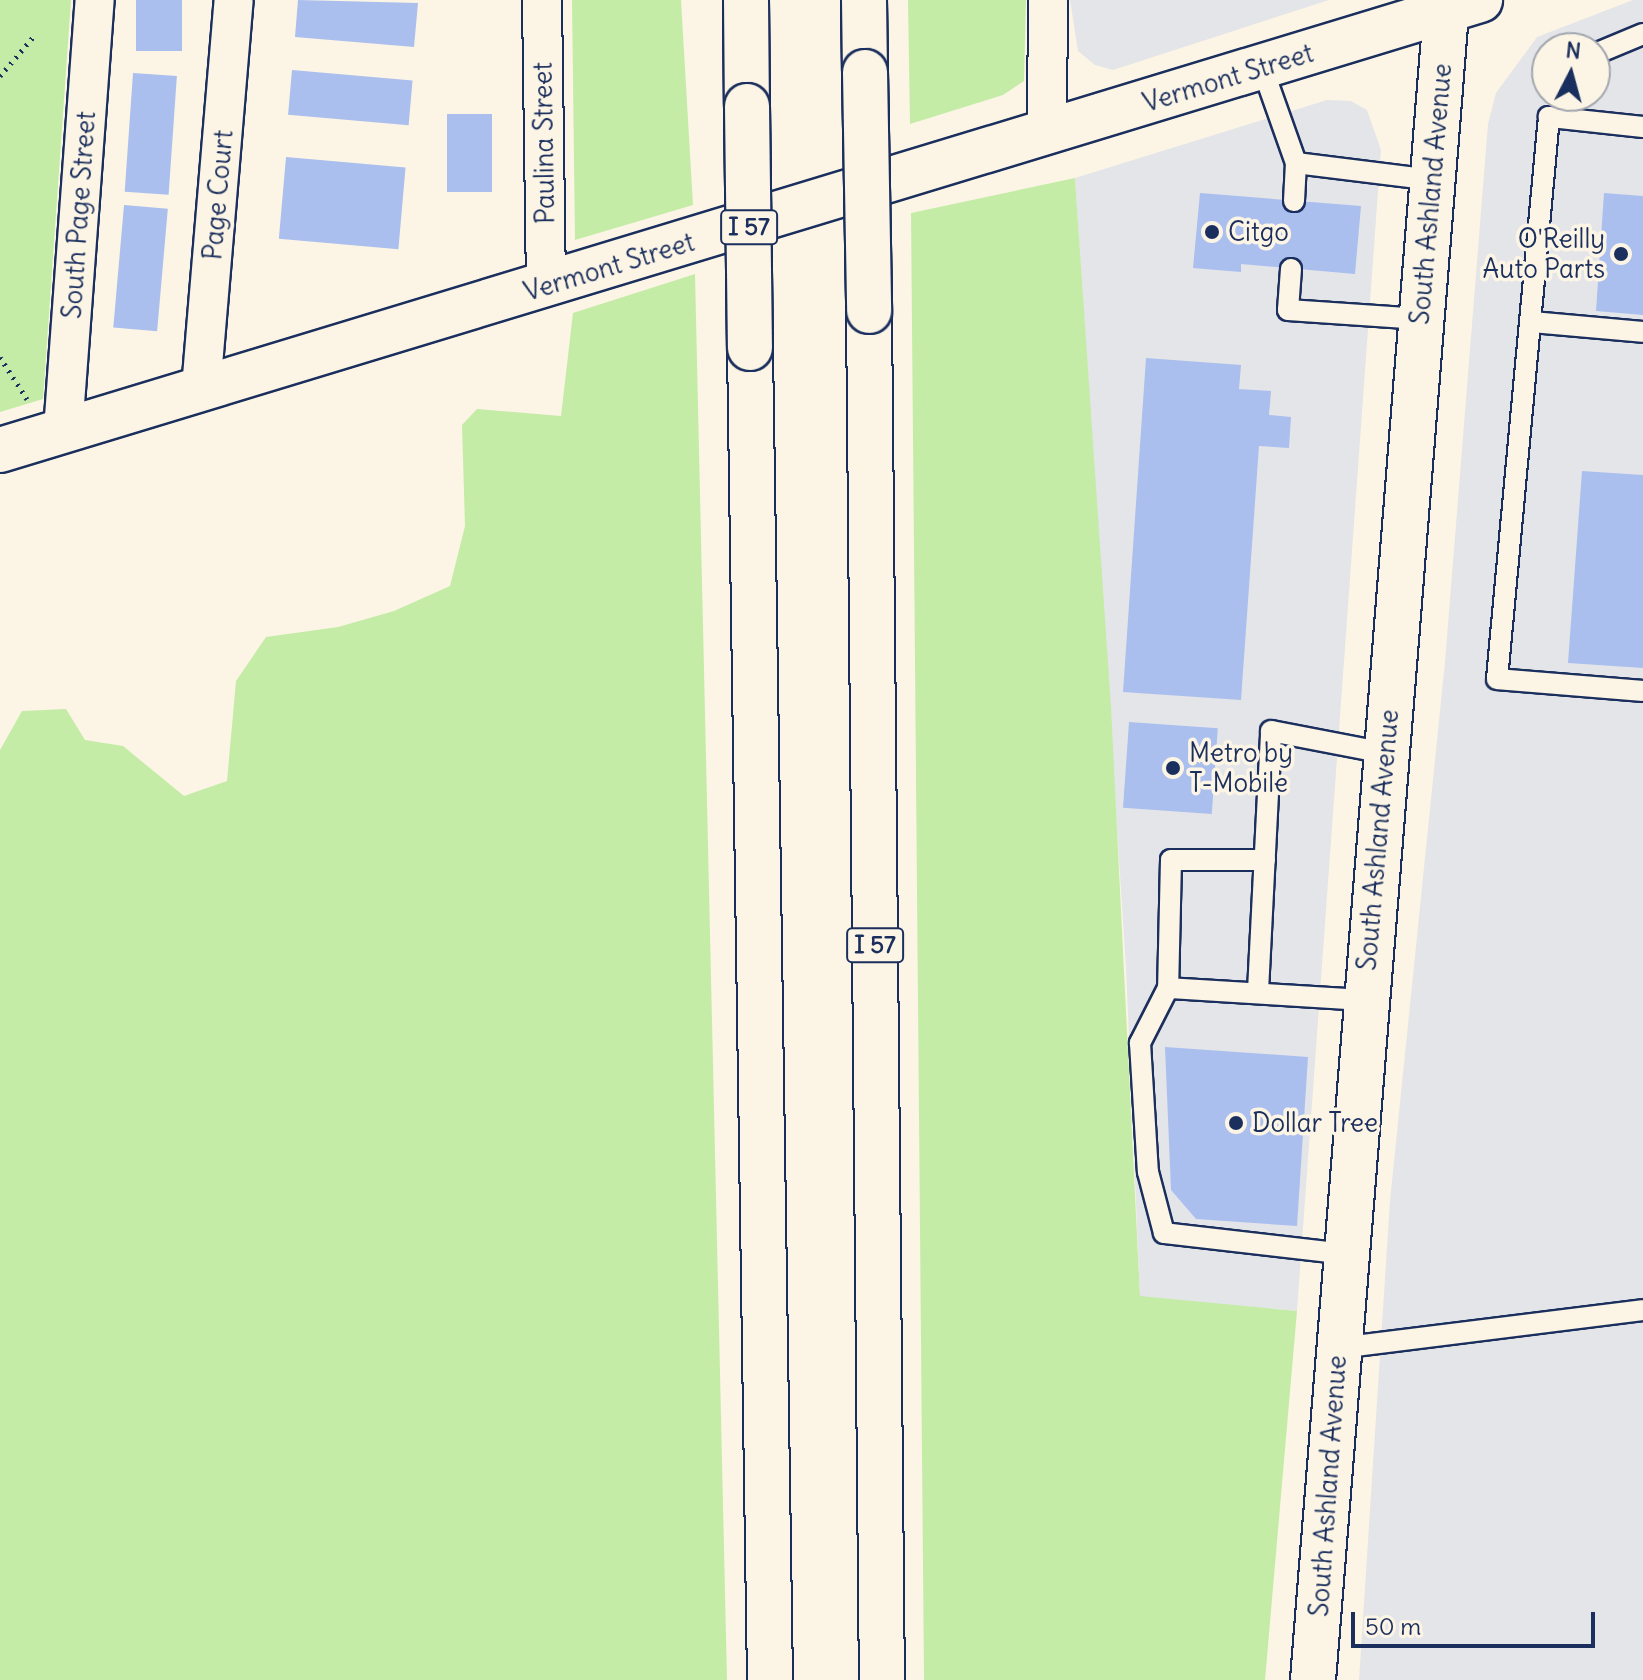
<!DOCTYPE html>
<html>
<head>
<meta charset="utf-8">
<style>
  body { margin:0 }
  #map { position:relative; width:1643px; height:1680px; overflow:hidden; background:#fcf5e5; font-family:Delius,sans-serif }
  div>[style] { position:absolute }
  .built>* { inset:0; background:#e4e5e8 }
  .green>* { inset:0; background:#c4eca7 }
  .building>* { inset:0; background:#abbfee; transform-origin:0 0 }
  .path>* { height:5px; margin-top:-2.5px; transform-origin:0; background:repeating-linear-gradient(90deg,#1b2f5e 0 2px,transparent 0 8px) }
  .roads { filter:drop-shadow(2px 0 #1b2f5e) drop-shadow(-2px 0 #1b2f5e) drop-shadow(0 2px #1b2f5e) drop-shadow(0 -2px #1b2f5e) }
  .lane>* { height:20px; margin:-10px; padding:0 10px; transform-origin:10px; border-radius:10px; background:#fcf5e5 }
  .street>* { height:38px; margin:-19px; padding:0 19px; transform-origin:19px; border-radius:19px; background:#fcf5e5 }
  .secondary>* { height:44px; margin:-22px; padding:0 22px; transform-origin:22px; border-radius:22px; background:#fcf5e5 }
  .highway>* { height:44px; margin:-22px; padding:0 22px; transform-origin:22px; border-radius:22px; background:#fcf5e5 }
  .bridges { filter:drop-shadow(2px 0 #1b2f5e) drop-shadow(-2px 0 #1b2f5e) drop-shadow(0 2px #1b2f5e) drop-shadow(0 -2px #1b2f5e) }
  .highway-bridge>* { height:44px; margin:-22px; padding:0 22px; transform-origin:22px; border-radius:22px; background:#fcf5e5 }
  .dots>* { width:22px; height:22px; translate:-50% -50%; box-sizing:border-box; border:4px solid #fcf5e5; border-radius:50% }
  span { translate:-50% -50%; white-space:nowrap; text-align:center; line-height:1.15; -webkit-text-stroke:7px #fcf5e5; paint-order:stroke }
  .shield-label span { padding:2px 6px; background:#fcf5e5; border:2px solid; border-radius:6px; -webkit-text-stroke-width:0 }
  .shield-label { font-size:24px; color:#1b2f5e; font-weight:700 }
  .street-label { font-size:26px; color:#1b2f5e }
  .poi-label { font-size:26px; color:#1b2f5e }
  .left { translate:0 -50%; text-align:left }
  .right { translate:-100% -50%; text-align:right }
  .north { position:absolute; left:1531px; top:32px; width:80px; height:80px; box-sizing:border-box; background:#fcf5e5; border:2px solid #a2a6af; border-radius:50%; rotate:6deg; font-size:22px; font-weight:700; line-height:32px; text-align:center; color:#1b2f5e }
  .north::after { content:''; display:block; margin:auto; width:28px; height:36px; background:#1b2f5e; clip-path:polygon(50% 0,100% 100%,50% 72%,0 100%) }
  .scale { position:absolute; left:1351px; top:1612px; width:244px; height:36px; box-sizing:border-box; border:4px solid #1b2f5e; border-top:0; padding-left:10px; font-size:24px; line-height:28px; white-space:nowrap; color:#1b2f5e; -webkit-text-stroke:6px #fcf5e5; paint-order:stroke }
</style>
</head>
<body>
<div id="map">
  <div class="built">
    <i style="clip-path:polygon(1070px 0,1329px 0,1113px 70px,1095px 65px,1078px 51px)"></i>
    <i style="clip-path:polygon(evenodd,1633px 0,1643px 0,1643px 1680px,1359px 1680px,1390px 1201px,1445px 662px,1488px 124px,1496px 93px,1537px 37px,1633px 0,1547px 48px,1595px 48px,1595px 96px,1547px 96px,1547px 48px)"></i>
    <i style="clip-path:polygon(1327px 100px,1351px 101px,1367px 110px,1381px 150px,1297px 1311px,1140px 1297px,1126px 968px,1075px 178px)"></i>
  </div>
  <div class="green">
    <i style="clip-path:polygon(0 0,71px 0,43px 399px,0 412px)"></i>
    <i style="clip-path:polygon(572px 0,681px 0,693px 205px,575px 240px)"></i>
    <i style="clip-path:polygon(908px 0,1026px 0,1024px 81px,1003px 95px,910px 124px)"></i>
    <i style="clip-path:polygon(1075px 178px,1111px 707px,1140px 1296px,1297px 1311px,1265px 1680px,924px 1680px,911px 213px)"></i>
    <i style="clip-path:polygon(695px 274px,727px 1680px,0 1680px,0 750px,22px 711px,66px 709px,85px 740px,123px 746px,184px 796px,227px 781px,236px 681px,266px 637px,338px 627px,394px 611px,450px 586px,465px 526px,462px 425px,477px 409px,561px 416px,573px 313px)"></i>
  </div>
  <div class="building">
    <i style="left:136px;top:0;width:46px;height:51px"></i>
    <i style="clip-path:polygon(298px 0,418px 3px,414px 47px,295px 37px)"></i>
    <i style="left:292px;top:70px;width:121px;height:45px;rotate:5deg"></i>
    <i style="left:133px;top:73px;width:44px;height:119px;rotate:4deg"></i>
    <i style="left:447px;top:114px;width:45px;height:78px"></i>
    <i style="left:286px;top:157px;width:120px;height:82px;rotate:5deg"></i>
    <i style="clip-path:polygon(1200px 193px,1361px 206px,1355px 274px,1241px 264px,1241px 272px,1193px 268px)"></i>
    <i style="clip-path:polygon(1604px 193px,1643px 196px,1643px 315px,1596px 311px)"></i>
    <i style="left:124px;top:205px;width:44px;height:123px;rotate:5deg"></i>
    <i style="clip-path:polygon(1146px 358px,1241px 365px,1239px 389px,1271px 391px,1269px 415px,1291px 417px,1289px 448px,1259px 446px,1241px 700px,1123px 692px)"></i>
    <i style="clip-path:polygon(1582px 471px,1643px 475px,1643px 668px,1568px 663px)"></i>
    <i style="left:1129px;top:722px;width:89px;height:86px;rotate:4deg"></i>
    <i style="clip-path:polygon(1165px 1047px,1308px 1057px,1297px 1226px,1196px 1219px,1171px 1190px)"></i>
  </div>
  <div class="path">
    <i style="left:0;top:76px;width:52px;rotate:-49.6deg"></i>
    <i style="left:0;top:357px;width:50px;rotate:57.3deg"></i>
  </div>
  <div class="roads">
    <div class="lane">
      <i style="left:1595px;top:54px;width:52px;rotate:-22.6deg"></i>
      <i style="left:1262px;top:67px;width:102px;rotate:70.5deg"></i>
      <i style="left:1296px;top:163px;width:137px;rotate:7.1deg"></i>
      <i style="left:1643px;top:127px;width:95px;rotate:-173.9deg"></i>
      <i style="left:1549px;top:117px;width:564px;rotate:95.29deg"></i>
      <i style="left:1497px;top:679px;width:146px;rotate:4.7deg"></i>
      <i style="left:1294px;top:201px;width:38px;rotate:-87deg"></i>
      <i style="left:1291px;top:269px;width:41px;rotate:94.2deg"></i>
      <i style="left:1288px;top:310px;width:133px;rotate:3.9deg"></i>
      <i style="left:1532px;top:322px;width:111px;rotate:5.1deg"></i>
      <i style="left:1265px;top:860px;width:94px;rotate:180deg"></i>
      <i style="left:1171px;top:860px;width:128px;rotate:91.3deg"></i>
      <i style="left:1168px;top:988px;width:62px;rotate:117deg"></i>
      <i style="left:1140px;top:1043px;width:129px;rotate:86.5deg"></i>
      <i style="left:1148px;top:1172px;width:63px;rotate:75.3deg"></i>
      <i style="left:1164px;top:1233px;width:183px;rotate:6.6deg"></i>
      <i style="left:1168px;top:988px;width:198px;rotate:3.5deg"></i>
      <i style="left:1258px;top:991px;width:260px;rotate:-87.1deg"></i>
      <i style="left:1271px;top:731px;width:116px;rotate:10.9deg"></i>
      <i style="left:1339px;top:1348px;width:306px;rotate:-7.1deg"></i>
    </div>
    <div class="street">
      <i style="left:542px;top:0;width:286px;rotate:89.2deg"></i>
      <i style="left:1047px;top:132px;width:132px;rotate:-89.6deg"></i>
      <i style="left:201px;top:389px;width:390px;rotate:-85.2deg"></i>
      <i style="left:63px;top:431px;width:432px;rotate:-85.8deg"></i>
    </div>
    <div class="secondary">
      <i style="left:0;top:450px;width:1547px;rotate:-16.91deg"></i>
      <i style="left:1313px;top:1680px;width:1685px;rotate:-85.44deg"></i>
    </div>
    <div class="highway">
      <i style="left:746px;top:0;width:106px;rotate:89.5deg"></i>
      <i style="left:864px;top:0;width:72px;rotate:89.2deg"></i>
      <i style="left:869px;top:311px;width:1369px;rotate:89.46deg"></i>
      <i style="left:750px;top:348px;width:1332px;rotate:89.14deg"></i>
    </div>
  </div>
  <div class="bridges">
    <div class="highway-bridge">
      <i style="left:865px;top:72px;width:239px;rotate:89deg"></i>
      <i style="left:747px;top:106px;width:242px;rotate:89.3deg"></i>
    </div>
  </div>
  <div class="dots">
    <i style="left:1212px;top:232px;background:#1b2f5e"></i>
    <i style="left:1621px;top:254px;background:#1b2f5e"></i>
    <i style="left:1173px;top:768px;background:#1b2f5e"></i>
    <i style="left:1236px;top:1123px;background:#1b2f5e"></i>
  </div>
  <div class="shield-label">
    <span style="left:749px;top:227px">I 57</span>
    <span style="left:875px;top:945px">I 57</span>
  </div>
  <div class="street-label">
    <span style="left:1228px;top:78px;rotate:-17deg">Vermont Street</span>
    <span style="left:544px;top:143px;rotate:-91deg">Paulina Street</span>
    <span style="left:1431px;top:194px;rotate:-85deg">South Ashland Avenue</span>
    <span style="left:218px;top:195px;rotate:-85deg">Page Court</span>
    <span style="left:79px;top:215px;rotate:-86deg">South Page Street</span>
    <span style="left:609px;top:267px;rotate:-17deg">Vermont Street</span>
    <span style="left:1378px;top:840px;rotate:-85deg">South Ashland Avenue</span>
    <span style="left:1328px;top:1486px;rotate:-86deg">South Ashland Avenue</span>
  </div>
  <div class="poi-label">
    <span class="left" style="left:1228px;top:232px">Citgo</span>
    <span class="right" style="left:1605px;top:254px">O'Reilly<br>Auto Parts</span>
    <span class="left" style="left:1189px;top:768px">Metro by<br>T-Mobile</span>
    <span class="left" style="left:1252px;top:1123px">Dollar Tree</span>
  </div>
  <div class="north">N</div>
  <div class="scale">50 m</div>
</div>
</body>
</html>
